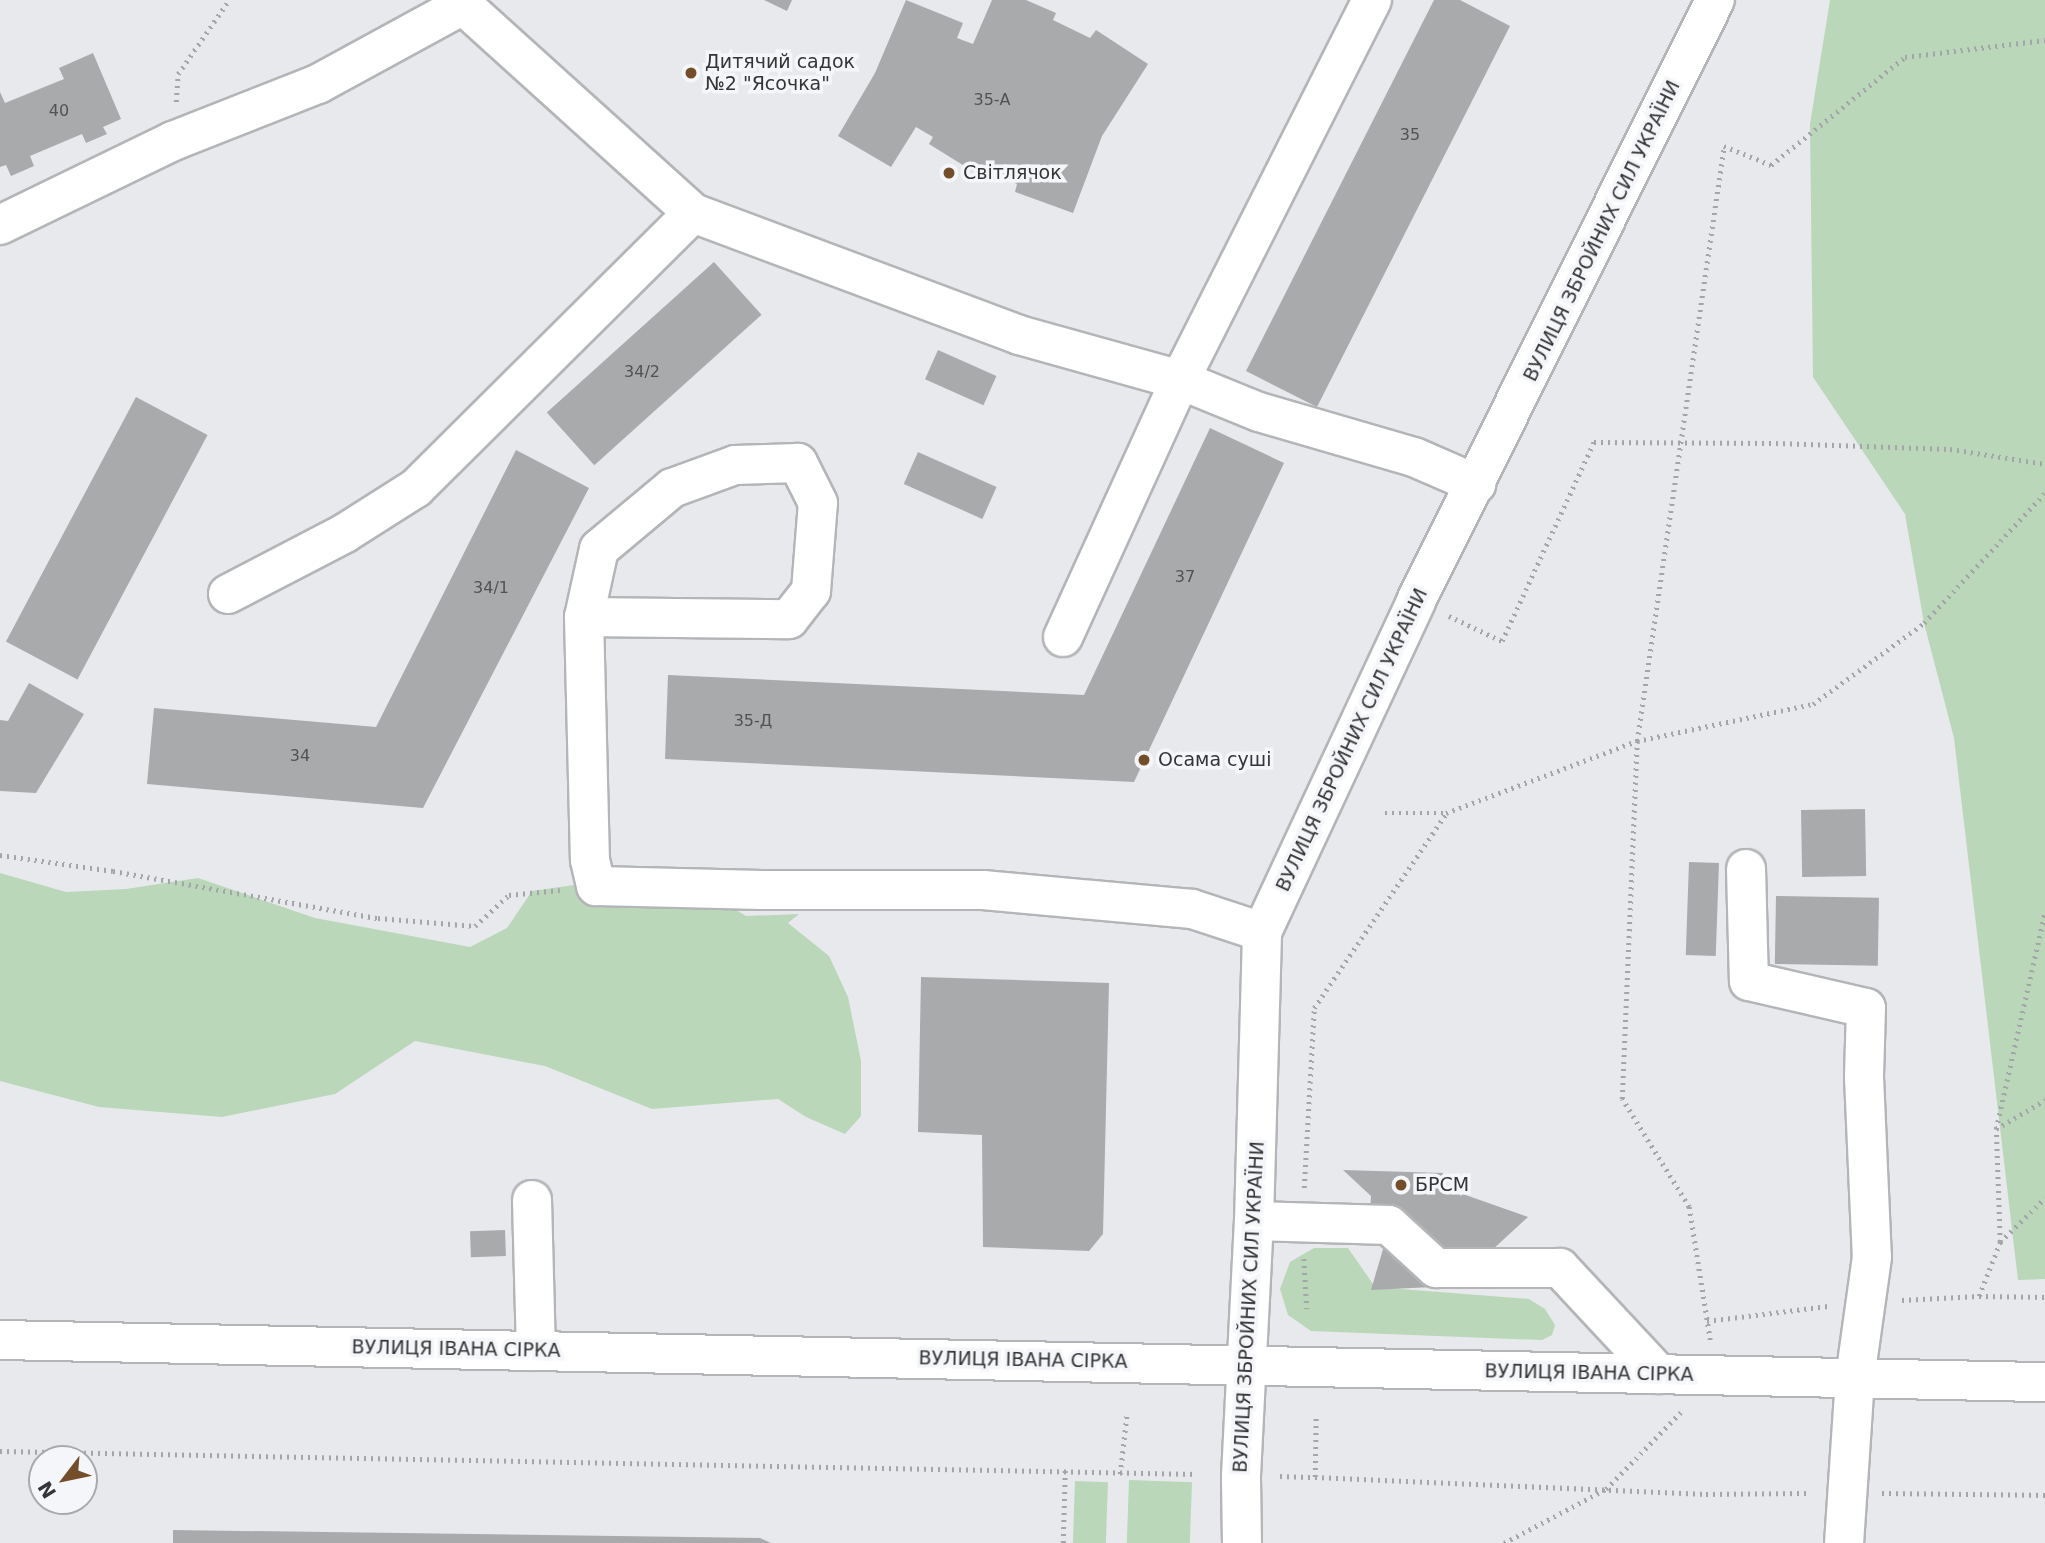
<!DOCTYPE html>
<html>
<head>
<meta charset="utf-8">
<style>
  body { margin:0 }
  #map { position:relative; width:2045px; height:1543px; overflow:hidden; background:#e7e9ec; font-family:"DejaVu Sans",sans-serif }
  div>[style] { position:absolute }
  .green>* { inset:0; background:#bad7ba; transform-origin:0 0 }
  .building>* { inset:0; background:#a8aaac; transform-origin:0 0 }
  .path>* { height:4.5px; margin-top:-2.25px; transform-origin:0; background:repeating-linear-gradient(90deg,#a4a5a8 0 2px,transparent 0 7px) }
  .roads { filter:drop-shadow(2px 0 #b3b5b7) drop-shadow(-2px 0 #b3b5b7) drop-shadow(0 2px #b3b5b7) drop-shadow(0 -2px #b3b5b7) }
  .minor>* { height:38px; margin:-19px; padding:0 19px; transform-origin:19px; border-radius:19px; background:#fff }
  .dots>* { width:19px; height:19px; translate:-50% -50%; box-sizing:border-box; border:4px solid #f5f6f9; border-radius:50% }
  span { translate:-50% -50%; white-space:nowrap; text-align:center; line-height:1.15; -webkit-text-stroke:7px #f5f6f9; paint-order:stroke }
  .number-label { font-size:16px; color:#525254 }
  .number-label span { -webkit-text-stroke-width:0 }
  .poi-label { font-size:19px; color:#353536 }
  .left { translate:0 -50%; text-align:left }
  .street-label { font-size:19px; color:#353536 }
  .north { position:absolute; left:28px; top:1445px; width:70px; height:70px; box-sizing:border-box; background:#f5f6f9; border:2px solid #a8a9ab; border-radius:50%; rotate:238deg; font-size:19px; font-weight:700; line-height:28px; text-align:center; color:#353536 }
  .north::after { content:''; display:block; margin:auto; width:24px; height:32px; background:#744e2b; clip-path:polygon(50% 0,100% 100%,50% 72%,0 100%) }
</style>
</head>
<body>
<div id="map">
  <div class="green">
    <i style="clip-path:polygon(1830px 0,2045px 0,2045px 1279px,2018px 1280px,1954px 738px,1924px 623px,1905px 514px,1813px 377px,1810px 124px)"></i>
    <i style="clip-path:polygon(0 873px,66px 892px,126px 889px,198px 878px,315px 918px,470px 947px,507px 928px,532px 891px,644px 875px,699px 888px,746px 916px,799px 914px,788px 923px,829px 956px,848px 997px,861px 1061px,861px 1116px,845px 1134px,806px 1117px,778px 1099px,652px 1109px,545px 1066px,415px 1041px,335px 1094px,222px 1117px,99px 1107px,0 1081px)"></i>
    <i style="clip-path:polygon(1314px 1248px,1348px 1248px,1375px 1287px,1529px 1299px,1545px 1309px,1555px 1325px,1552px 1335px,1542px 1340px,1311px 1331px,1288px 1315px,1280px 1289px,1290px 1262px)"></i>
    <i style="left:1129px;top:1480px;width:63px;height:63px;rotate:2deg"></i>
    <i style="left:1075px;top:1481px;width:33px;height:62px;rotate:2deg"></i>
  </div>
  <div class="building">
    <i style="clip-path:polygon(764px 0,792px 0,787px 11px)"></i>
    <i style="clip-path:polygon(906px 0,963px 23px,957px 38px,973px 44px,992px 0,1026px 0,1056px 13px,1053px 20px,1090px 38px,1096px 30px,1148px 64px,1102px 136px,1073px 213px,1015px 192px,1017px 184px,987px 171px,982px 177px,929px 144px,933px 137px,916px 127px,891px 167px,838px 136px,875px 73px)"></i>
    <i style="clip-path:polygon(1434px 0,1460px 0,1510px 26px,1317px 407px,1246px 371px)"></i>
    <i style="clip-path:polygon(93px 53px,121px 119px,103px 127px,107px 134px,86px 143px,82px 134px,30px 156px,34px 166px,11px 176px,6px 165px,0 167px,0 92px,5px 103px,64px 79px,59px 68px)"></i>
    <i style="left:714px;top:262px;width:71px;height:225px;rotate:48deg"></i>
    <i style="left:938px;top:350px;width:64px;height:32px;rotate:24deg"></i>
    <i style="left:136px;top:397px;width:81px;height:277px;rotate:28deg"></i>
    <i style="clip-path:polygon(1210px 428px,1284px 463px,1134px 782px,665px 759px,668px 675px,1084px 695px)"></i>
    <i style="clip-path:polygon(516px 450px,589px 488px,423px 808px,147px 784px,154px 708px,376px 727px)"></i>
    <i style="left:918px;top:452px;width:86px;height:35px;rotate:24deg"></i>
    <i style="clip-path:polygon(29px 683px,84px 714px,36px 793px,0 791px,0 720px,8px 721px)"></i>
    <i style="left:1865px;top:809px;width:67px;height:64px;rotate:89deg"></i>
    <i style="left:1689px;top:862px;width:30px;height:93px;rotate:2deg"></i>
    <i style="left:1776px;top:896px;width:103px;height:68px;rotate:1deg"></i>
    <i style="clip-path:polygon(921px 977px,1109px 983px,1103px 1234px,1089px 1251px,983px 1247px,982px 1135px,918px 1132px)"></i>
    <i style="clip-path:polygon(1343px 1170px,1443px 1173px,1443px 1187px,1528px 1217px,1453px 1286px,1371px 1290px,1394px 1212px,1370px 1212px,1371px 1196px)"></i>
    <i style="left:505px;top:1230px;width:26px;height:35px;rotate:88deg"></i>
    <i style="clip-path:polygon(173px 1530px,760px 1538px,771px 1543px,173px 1543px)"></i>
  </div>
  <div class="path">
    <i style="left:176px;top:102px;width:28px;rotate:-86deg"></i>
    <i style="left:178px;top:74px;width:90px;rotate:-55.4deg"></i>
    <i style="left:1449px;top:616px;width:59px;rotate:25.3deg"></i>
    <i style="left:1502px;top:641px;width:219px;rotate:-65.2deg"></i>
    <i style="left:1594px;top:442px;width:182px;rotate:0.3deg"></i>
    <i style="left:1776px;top:443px;width:174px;rotate:2deg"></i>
    <i style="left:1950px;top:449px;width:96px;rotate:9deg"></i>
    <i style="left:1385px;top:813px;width:61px"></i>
    <i style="left:1446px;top:813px;width:204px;rotate:-20.7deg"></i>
    <i style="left:1637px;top:741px;width:601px;rotate:-81.68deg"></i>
    <i style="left:1724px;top:146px;width:51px;rotate:22deg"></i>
    <i style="left:1771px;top:165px;width:172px;rotate:-38.9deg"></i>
    <i style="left:1905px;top:57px;width:141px;rotate:-6.9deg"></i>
    <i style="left:0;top:855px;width:114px;rotate:8.1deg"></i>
    <i style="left:113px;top:871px;width:269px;rotate:10.1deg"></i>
    <i style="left:378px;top:918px;width:97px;rotate:4.7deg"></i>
    <i style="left:475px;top:926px;width:46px;rotate:-42.4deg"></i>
    <i style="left:509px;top:895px;width:51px;rotate:-5.6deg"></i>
    <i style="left:1996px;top:1129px;width:57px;rotate:-30.6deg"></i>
    <i style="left:1304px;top:1188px;width:180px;rotate:-86.8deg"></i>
    <i style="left:1314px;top:1008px;width:235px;rotate:-55.8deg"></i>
    <i style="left:2000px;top:1242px;width:113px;rotate:-92deg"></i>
    <i style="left:1996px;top:1129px;width:223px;rotate:-77.3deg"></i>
    <i style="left:1304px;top:1259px;width:50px;rotate:86.6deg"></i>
    <i style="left:1979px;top:1296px;width:58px;rotate:-68.7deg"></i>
    <i style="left:2000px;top:1242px;width:63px;rotate:-44.4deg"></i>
    <i style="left:1902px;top:1300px;width:77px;rotate:-3deg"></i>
    <i style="left:1979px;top:1296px;width:66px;rotate:0.9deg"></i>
    <i style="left:1707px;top:1321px;width:122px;rotate:-7.1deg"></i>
    <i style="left:1710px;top:1340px;width:135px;rotate:-99deg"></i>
    <i style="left:1689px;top:1207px;width:127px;rotate:-121.8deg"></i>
    <i style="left:1622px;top:1099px;width:358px;rotate:-87.6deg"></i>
    <i style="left:1637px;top:741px;width:180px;rotate:-11.9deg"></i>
    <i style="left:1813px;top:704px;width:137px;rotate:-36.1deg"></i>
    <i style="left:1924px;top:623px;width:178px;rotate:-47.1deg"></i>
    <i style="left:0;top:1451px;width:1197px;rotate:1.1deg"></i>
    <i style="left:1120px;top:1474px;width:61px;rotate:-83.5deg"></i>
    <i style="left:1280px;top:1476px;width:35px;rotate:2deg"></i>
    <i style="left:1315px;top:1477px;width:62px;rotate:-89.1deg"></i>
    <i style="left:1315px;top:1477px;width:391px;rotate:2.5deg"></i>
    <i style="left:1706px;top:1494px;width:105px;rotate:-0.5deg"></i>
    <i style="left:1882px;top:1493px;width:163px;rotate:0.7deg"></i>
    <i style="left:1063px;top:1543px;width:73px;rotate:-88.4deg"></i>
    <i style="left:1504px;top:1543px;width:115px;rotate:-27.9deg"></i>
    <i style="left:1606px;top:1489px;width:107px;rotate:-45.8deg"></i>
  </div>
  <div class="roads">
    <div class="minor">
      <i style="left:463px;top:5px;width:310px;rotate:42.1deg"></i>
      <i style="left:0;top:225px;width:192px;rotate:-25.9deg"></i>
      <i style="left:173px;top:141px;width:156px;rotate:-21.5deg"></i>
      <i style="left:318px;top:84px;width:165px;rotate:-28.6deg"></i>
      <i style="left:463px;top:5px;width:5px;rotate:-112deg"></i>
      <i style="left:228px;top:594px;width:132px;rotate:-27.5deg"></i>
      <i style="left:345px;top:533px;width:84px;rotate:-32.4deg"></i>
      <i style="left:416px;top:488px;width:390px;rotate:-44.8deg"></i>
      <i style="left:693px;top:213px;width:348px;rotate:20.5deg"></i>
      <i style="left:1019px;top:335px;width:167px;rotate:15.6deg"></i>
      <i style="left:1180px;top:380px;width:85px;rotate:22.1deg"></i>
      <i style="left:1259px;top:412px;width:161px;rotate:16.2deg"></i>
      <i style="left:1414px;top:457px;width:68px;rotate:23.5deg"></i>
      <i style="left:584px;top:617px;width:205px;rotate:0.6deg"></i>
      <i style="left:789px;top:619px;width:36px;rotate:-52deg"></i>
      <i style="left:811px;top:591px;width:88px;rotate:-85.5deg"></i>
      <i style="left:818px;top:503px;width:45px;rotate:-116.6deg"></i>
      <i style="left:798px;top:463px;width:63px;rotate:178.2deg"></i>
      <i style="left:735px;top:465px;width:67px;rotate:159.9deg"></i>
      <i style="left:672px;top:488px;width:95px;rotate:140.1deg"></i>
      <i style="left:599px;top:549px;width:70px;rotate:102.4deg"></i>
      <i style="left:584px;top:617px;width:243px;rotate:88.6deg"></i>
      <i style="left:590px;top:860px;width:27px;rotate:77deg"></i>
      <i style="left:596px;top:886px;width:166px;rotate:1.4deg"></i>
      <i style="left:762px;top:890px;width:221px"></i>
      <i style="left:983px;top:890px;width:210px;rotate:5.2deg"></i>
      <i style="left:1192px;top:909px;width:74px;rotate:18.2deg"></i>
      <i style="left:1063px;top:637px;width:282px;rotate:-65.5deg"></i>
      <i style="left:1180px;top:380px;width:426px;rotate:-63.2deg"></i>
      <i style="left:1746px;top:869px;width:112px;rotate:88.5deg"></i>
      <i style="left:1749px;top:981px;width:120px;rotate:13deg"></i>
      <i style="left:1866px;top:1008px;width:69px;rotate:91.7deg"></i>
      <i style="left:1864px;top:1077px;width:180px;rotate:87.5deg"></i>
      <i style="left:1872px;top:1257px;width:122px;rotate:98deg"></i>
      <i style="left:1855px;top:1378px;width:165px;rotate:93.8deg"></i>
      <i style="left:532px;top:1200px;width:151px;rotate:88.5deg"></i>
      <i style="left:1254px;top:1221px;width:135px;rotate:1.7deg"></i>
      <i style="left:1389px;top:1225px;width:64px;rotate:42.5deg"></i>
      <i style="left:1436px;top:1268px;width:124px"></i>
      <i style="left:1560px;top:1268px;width:145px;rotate:47deg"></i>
      <i style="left:0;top:1340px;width:2045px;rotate:1.18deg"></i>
      <i style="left:1242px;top:1543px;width:67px;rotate:-90.9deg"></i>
      <i style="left:1241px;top:1476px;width:255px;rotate:-87.1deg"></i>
      <i style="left:1254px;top:1221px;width:289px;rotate:-88.4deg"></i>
      <i style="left:1262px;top:932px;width:365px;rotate:-65deg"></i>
      <i style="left:1416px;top:601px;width:671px;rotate:-63.55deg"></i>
    </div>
  </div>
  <div class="dots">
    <i style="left:691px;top:73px;background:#744e2b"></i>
    <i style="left:949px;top:173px;background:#744e2b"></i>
    <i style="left:1144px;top:760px;background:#744e2b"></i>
    <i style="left:1401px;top:1185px;background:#744e2b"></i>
  </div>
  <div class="number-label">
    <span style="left:992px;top:100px">35-А</span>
    <span style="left:59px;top:111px">40</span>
    <span style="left:1410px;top:135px">35</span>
    <span style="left:642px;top:372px">34/2</span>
    <span style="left:1185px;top:577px">37</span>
    <span style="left:491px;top:588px">34/1</span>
    <span style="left:753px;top:721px">35-Д</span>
    <span style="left:300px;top:756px">34</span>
  </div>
  <div class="poi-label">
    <span class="left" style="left:705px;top:73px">Дитячий садок<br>№2 "Ясочка"</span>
    <span class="left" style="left:963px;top:173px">Світлячок</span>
    <span class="left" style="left:1158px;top:760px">Осама суші</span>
    <span class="left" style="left:1415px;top:1185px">БРСМ</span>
  </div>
  <div class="street-label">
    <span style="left:1602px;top:231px;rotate:-64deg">ВУЛИЦЯ ЗБРОЙНИХ СИЛ УКРАЇНИ</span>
    <span style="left:1352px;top:740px;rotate:-65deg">ВУЛИЦЯ ЗБРОЙНИХ СИЛ УКРАЇНИ</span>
    <span style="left:1249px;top:1307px;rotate:-87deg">ВУЛИЦЯ ЗБРОЙНИХ СИЛ УКРАЇНИ</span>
    <span style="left:456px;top:1349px;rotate:1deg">ВУЛИЦЯ ІВАНА СІРКА</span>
    <span style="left:1023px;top:1360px;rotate:1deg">ВУЛИЦЯ ІВАНА СІРКА</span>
    <span style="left:1589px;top:1373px;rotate:1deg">ВУЛИЦЯ ІВАНА СІРКА</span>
  </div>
  <div class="north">N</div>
</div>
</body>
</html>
